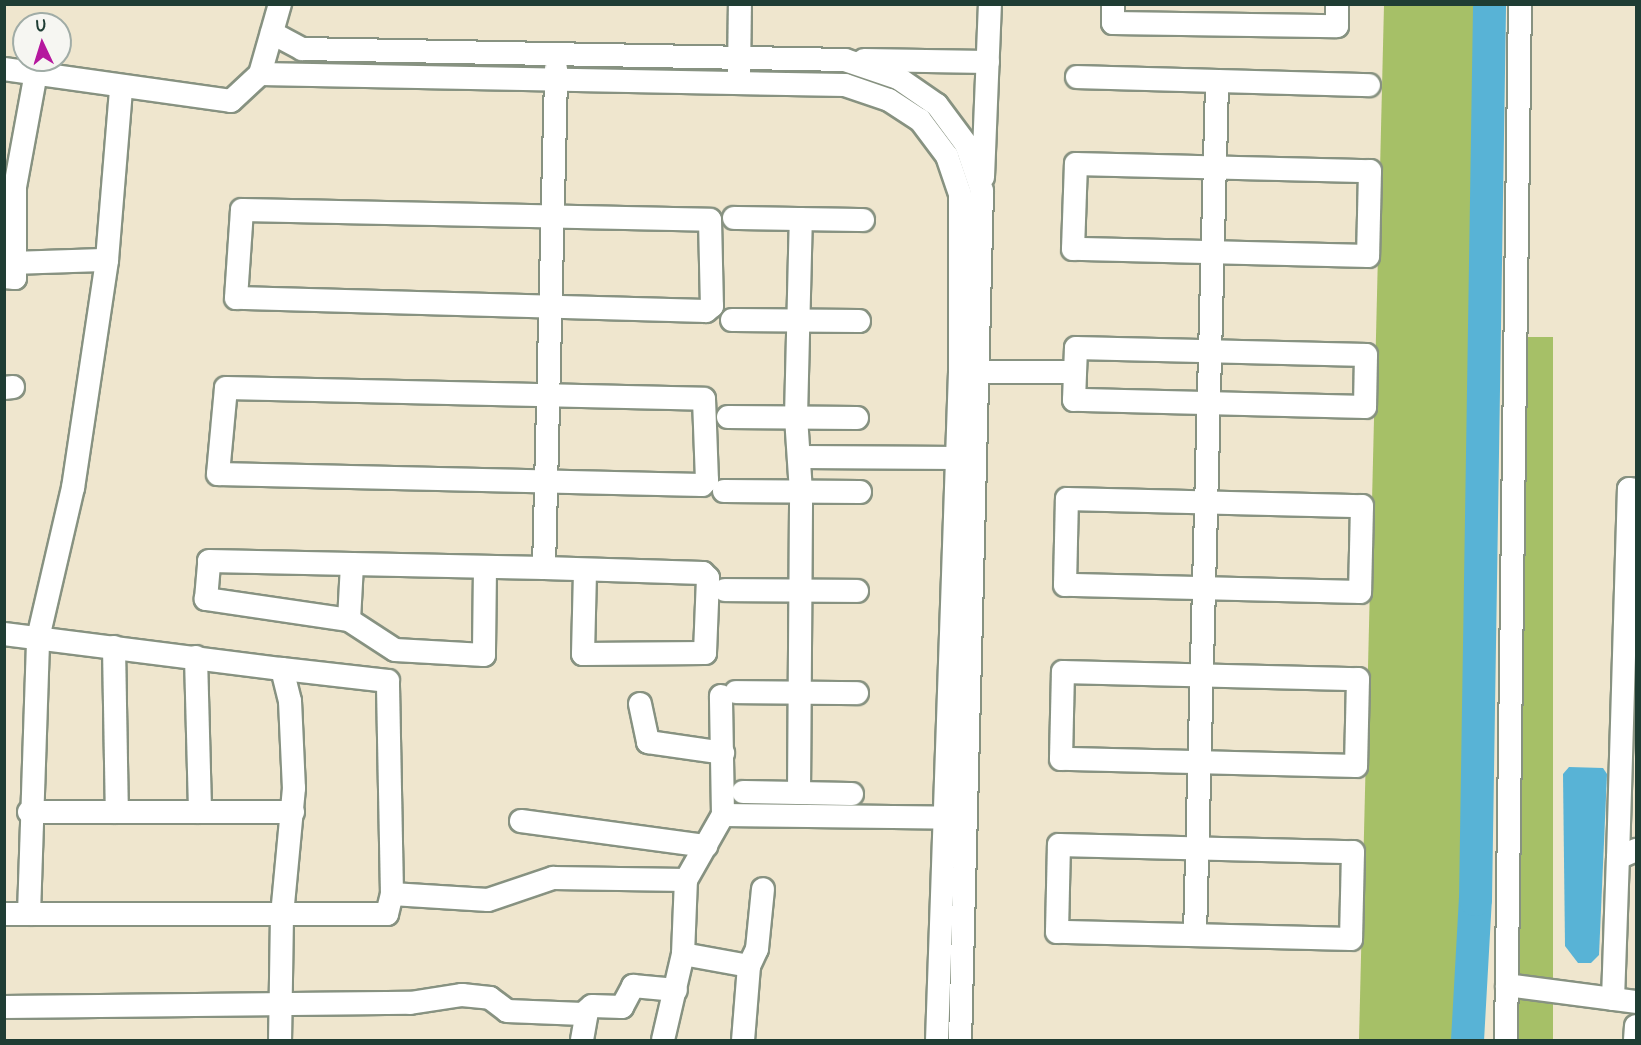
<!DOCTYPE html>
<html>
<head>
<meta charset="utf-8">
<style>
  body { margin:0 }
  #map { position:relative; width:1641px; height:1045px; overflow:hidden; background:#efe6ce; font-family:Pangolin,sans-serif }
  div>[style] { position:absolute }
  .green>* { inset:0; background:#a6c067; transform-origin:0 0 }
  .water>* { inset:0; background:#58b3d6 }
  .river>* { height:33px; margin:-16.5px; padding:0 16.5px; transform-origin:16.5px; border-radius:16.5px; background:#58b3d6 }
  .roads { filter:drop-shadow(2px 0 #879281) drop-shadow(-2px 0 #879281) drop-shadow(0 2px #879281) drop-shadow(0 -2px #879281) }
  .minor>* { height:22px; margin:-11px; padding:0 11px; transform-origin:11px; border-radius:11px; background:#fff }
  span { translate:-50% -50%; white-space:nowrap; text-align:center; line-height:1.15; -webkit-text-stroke:4.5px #f6f6f2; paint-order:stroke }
  .frame { position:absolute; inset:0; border:6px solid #1f3d34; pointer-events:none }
  .north { position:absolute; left:12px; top:12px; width:60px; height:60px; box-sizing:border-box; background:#f6f6f2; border:2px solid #a0aca6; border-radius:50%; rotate:356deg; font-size:16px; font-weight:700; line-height:24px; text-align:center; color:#1f3d34 }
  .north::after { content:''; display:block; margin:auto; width:21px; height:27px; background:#b5179e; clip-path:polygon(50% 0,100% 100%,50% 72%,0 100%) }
</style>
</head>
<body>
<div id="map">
  <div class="green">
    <i style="clip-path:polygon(1384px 5px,1489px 5px,1475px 899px,1467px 1040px,1359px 1040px)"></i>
    <i style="left:1553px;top:337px;width:703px;height:45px;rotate:90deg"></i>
  </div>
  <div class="water">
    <i style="clip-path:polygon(1569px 767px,1603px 768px,1607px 774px,1599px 955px,1591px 963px,1578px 963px,1565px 946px,1563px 774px)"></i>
  </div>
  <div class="river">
    <i style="left:1467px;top:1040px;width:141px;rotate:-86.8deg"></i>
    <i style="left:1475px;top:899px;width:895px;rotate:-89.1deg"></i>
  </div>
  <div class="roads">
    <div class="minor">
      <i style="left:1113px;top:4px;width:19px;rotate:90deg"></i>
      <i style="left:1113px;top:23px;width:224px;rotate:0.8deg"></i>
      <i style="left:1337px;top:26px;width:22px;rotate:-90deg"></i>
      <i style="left:272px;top:33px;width:34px;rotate:28deg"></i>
      <i style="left:302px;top:49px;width:543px;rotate:1.16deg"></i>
      <i style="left:845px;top:60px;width:56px;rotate:18.8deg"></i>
      <i style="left:898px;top:78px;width:47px;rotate:34.7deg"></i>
      <i style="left:937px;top:105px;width:49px;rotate:53.4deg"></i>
      <i style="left:966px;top:144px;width:50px;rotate:71.2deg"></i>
      <i style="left:982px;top:191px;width:849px;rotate:91.48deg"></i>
      <i style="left:864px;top:60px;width:124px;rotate:0.9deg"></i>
      <i style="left:4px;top:69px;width:229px;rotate:8deg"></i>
      <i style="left:231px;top:101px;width:40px;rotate:-43deg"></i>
      <i style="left:260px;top:74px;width:73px;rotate:-74.1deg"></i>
      <i style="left:739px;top:72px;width:68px;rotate:-89.2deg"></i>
      <i style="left:260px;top:74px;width:585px;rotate:1.08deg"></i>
      <i style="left:845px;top:85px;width:46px;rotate:18.8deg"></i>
      <i style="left:889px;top:100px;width:37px;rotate:33deg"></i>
      <i style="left:920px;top:120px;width:45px;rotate:53.1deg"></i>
      <i style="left:947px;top:156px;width:40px;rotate:71.1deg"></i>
      <i style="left:960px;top:194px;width:178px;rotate:90deg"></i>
      <i style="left:960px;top:372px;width:668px;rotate:91.97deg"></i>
      <i style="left:1077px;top:77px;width:292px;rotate:1.6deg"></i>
      <i style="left:1076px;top:164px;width:294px;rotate:1.4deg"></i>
      <i style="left:1370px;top:171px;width:85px;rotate:91.3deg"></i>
      <i style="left:1368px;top:256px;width:295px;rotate:-178.6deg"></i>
      <i style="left:1073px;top:249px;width:85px;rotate:-88deg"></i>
      <i style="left:983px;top:177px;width:173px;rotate:-87.7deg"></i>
      <i style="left:242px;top:210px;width:468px;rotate:1.2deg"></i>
      <i style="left:710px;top:220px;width:86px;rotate:88.7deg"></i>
      <i style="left:712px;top:306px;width:8px;rotate:140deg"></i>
      <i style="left:706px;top:311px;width:470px;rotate:-178.4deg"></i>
      <i style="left:236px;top:298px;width:88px;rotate:-86.1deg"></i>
      <i style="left:734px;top:218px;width:129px;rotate:0.9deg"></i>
      <i style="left:15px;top:263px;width:76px;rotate:-90deg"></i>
      <i style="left:15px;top:187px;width:116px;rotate:-79.6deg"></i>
      <i style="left:4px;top:277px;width:11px;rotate:5deg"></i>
      <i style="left:15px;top:278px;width:15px;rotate:-90deg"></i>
      <i style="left:15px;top:263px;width:92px;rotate:-1.9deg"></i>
      <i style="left:732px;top:320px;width:127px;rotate:0.5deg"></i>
      <i style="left:1076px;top:348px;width:290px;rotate:1.4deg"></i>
      <i style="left:1366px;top:355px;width:52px;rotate:91.1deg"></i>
      <i style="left:1365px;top:407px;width:291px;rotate:-178.6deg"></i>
      <i style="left:1074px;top:400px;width:52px;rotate:-87.8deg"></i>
      <i style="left:967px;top:372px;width:108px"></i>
      <i style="left:4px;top:388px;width:9px;rotate:-6deg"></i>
      <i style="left:226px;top:388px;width:478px;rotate:1.3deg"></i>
      <i style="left:704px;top:399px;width:81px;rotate:87.9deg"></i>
      <i style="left:707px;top:480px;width:7px;rotate:135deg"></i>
      <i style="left:702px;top:485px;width:484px;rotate:-178.7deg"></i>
      <i style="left:218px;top:474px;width:86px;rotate:-84.7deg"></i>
      <i style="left:728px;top:417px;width:129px;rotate:0.4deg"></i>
      <i style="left:801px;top:457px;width:157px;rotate:0.4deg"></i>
      <i style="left:724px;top:491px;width:136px;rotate:0.4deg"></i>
      <i style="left:1067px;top:499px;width:295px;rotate:1.4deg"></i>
      <i style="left:1362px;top:506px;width:86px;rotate:91.3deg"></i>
      <i style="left:1360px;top:592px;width:295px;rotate:-178.6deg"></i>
      <i style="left:1065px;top:585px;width:86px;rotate:-88.7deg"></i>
      <i style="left:485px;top:568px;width:87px;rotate:90.7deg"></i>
      <i style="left:484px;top:655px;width:89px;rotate:-176.8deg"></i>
      <i style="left:395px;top:650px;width:55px;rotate:-146.9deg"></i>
      <i style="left:349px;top:620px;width:145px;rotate:-171.6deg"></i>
      <i style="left:206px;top:599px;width:38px;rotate:-85deg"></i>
      <i style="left:209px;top:561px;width:335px;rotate:1.2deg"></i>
      <i style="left:544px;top:568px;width:159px;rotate:1.8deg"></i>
      <i style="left:703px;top:573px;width:7px;rotate:45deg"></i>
      <i style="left:708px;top:578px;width:75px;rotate:92.3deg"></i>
      <i style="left:705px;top:653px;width:122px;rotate:179.5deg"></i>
      <i style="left:583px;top:654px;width:84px;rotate:-88.6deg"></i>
      <i style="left:544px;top:568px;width:499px;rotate:-88.6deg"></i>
      <i style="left:725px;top:590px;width:132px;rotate:0.4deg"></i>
      <i style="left:349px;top:620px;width:56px;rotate:-86.9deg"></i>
      <i style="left:4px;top:634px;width:280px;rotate:7.2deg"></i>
      <i style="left:282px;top:669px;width:33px;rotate:76deg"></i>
      <i style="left:290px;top:701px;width:87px;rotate:87.4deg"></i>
      <i style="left:294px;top:788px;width:128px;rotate:95.4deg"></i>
      <i style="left:282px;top:915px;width:125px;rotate:90.9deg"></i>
      <i style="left:114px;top:647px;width:165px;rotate:89deg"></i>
      <i style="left:196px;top:657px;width:155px;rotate:88.5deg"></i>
      <i style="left:1063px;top:672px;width:295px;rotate:1.4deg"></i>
      <i style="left:1358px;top:679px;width:87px;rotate:91.3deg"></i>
      <i style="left:1356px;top:766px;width:295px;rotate:-178.6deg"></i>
      <i style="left:1061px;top:759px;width:87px;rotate:-88.7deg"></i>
      <i style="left:736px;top:692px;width:121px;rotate:0.5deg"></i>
      <i style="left:640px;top:704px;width:39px;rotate:78deg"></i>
      <i style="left:648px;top:742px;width:76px;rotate:8.3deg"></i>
      <i style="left:743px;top:792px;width:109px;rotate:1.1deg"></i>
      <i style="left:799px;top:793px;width:301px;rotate:-89.6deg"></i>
      <i style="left:801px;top:492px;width:75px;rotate:-93.8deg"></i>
      <i style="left:796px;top:417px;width:198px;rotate:-88.6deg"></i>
      <i style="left:29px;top:812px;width:264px"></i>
      <i style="left:723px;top:815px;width:233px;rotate:0.7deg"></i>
      <i style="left:521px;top:821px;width:187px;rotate:7.7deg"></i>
      <i style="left:1059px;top:845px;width:294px;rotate:1.4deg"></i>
      <i style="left:1353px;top:852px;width:87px;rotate:91.3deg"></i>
      <i style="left:1351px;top:939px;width:294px;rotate:-178.6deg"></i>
      <i style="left:1057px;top:932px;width:87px;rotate:-88.7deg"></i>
      <i style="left:1618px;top:858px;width:369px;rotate:-88.3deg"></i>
      <i style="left:1629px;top:489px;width:7px;rotate:8deg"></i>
      <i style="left:392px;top:894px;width:96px;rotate:3.6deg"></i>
      <i style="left:488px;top:900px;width:69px;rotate:-18.7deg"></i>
      <i style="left:553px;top:878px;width:133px;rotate:0.9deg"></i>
      <i style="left:4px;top:914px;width:383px"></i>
      <i style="left:387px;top:914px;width:21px;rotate:-76deg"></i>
      <i style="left:392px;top:894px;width:213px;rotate:-91.1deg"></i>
      <i style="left:388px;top:681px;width:107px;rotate:-173.5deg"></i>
      <i style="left:29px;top:914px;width:276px;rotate:-88.1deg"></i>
      <i style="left:38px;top:638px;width:154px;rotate:-76.9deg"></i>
      <i style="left:73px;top:488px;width:231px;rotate:-81.5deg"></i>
      <i style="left:107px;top:260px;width:173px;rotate:-85.3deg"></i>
      <i style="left:1195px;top:935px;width:854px;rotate:-88.52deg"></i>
      <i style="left:683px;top:954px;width:67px;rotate:10.3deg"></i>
      <i style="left:749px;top:966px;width:74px;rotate:94.6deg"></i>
      <i style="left:749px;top:966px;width:19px;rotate:-65deg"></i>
      <i style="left:757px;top:949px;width:60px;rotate:-84.3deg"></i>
      <i style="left:1507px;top:985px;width:130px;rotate:7.5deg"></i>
      <i style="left:1613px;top:999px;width:141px;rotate:-88deg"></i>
      <i style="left:1618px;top:858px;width:20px;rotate:-24deg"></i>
      <i style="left:4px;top:1007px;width:406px;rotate:-0.6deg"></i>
      <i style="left:410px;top:1003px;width:53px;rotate:-8.7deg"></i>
      <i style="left:462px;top:995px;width:28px;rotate:6deg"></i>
      <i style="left:490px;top:998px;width:21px;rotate:37deg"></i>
      <i style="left:507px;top:1011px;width:76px;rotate:2.3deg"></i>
      <i style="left:583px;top:1014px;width:12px;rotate:-42deg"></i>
      <i style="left:592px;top:1006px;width:30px;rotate:2deg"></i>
      <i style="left:622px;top:1007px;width:24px;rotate:-62deg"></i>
      <i style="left:633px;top:986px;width:43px;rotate:5.3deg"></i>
      <i style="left:582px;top:1040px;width:27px;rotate:-80deg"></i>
      <i style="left:663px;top:1040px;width:88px;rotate:-76.9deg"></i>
      <i style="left:683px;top:954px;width:74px;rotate:-87.7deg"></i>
      <i style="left:686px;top:880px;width:75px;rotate:-60.4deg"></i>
      <i style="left:723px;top:815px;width:119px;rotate:-91deg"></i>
      <i style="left:1506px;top:1040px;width:1036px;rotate:-89.23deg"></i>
      <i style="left:1635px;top:1040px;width:14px;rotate:-86deg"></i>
    </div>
  </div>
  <div class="frame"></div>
  <div class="north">U</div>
</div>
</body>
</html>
